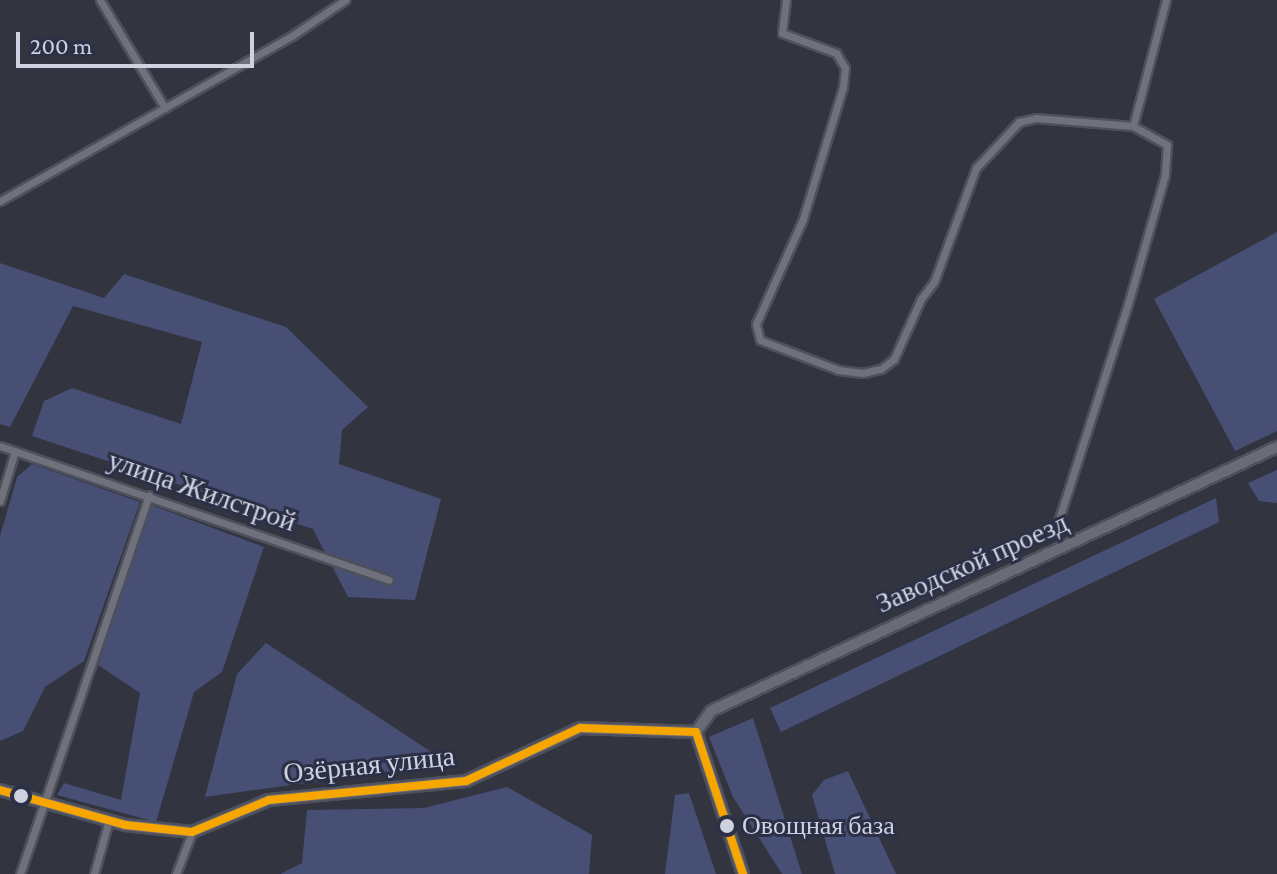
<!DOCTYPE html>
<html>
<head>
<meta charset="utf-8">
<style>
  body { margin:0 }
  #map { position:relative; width:1277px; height:874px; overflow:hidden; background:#323440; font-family:"Crimson Pro",serif }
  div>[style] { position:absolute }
  .green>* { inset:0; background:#474f74 }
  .roads { filter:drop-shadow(2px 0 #4e505b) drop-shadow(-2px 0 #4e505b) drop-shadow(0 2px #4e505b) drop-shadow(0 -2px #4e505b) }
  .street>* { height:7px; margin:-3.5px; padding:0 3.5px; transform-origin:3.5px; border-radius:3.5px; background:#6f717c }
  .secondary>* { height:10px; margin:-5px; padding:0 5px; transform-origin:5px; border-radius:5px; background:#696b77 }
  .bus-1>* { height:8px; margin:-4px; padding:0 4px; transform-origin:4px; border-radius:4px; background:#f7a600 }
  .dots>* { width:22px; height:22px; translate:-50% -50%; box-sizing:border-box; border:4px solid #2c3046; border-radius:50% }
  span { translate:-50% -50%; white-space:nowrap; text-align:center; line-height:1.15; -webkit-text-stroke:6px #2c3046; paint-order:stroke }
  .bus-label { font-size:26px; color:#ced2e0 }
  .left { translate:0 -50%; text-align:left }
  .street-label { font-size:28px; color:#ced2e0 }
  .scale { position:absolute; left:16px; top:32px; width:238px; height:36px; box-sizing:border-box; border:4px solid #ced2e0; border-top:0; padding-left:10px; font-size:24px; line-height:28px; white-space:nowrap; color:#ced2e0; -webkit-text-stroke:6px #2c3046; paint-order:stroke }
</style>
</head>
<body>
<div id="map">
  <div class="green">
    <i style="clip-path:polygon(1277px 232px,1277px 431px,1235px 451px,1154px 299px)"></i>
    <i style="clip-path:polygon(0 263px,104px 298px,124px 274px,286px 327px,368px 407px,342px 430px,339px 464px,441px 499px,415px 600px,348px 597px,313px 529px,32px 436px,44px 401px,72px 388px,181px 424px,202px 342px,73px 306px,10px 427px,0 424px)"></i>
    <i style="clip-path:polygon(32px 464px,140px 502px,84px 661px,45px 687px,23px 731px,0 741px,0 536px,17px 477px)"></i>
    <i style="clip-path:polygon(1277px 470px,1277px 503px,1259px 501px,1248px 483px)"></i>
    <i style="clip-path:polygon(1216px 498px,1219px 522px,781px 732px,770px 708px)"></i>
    <i style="clip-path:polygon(151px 505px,264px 547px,222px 672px,194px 692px,156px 822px,57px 795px,64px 783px,121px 800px,140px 693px,98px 665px)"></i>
    <i style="clip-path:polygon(266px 643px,448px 763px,205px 797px,237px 674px)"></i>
    <i style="clip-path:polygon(753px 718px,802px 874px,782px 874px,733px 797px,709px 737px)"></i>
    <i style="clip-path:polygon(848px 771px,896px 874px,835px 874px,812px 795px,824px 780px)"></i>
    <i style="clip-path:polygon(507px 787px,592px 835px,589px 874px,280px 874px,302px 863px,307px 810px,424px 808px)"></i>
    <i style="clip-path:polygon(689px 793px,716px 874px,665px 874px,675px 795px)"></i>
  </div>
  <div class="roads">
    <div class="street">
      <i style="left:100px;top:0;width:126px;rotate:59deg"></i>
      <i style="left:786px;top:0;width:33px;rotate:97deg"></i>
      <i style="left:782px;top:33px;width:58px;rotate:20.3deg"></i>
      <i style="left:836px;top:53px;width:17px;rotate:59deg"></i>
      <i style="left:845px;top:68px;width:19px;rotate:96deg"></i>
      <i style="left:843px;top:87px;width:138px;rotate:106.9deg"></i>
      <i style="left:803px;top:219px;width:115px;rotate:114.1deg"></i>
      <i style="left:756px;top:324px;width:16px;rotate:76deg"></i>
      <i style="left:760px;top:340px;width:84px;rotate:21deg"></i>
      <i style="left:838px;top:370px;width:25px;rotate:7deg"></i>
      <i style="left:863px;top:373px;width:18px;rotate:-13deg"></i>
      <i style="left:881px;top:369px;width:16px;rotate:-38deg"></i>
      <i style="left:894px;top:359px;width:66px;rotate:-65.8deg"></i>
      <i style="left:921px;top:299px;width:21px;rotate:-53deg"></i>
      <i style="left:934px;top:282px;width:121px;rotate:-69.8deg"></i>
      <i style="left:976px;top:168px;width:63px;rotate:-46.9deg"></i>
      <i style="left:1019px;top:122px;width:17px;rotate:-13deg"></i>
      <i style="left:1036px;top:118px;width:97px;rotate:4.7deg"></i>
      <i style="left:1133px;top:126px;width:39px;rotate:29deg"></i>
      <i style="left:1167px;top:145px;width:30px;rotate:94deg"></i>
      <i style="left:1165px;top:175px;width:134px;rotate:106deg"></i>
      <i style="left:1128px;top:304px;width:229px;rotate:107.8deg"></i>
      <i style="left:1133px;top:126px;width:130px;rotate:-75.3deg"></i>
      <i style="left:0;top:201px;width:337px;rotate:-29.5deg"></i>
      <i style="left:293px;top:35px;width:63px;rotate:-33.9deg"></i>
      <i style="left:0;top:446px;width:411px;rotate:19deg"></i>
      <i style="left:0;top:501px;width:52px;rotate:-73.3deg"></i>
      <i style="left:20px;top:874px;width:400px;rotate:-71.2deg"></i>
      <i style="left:94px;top:874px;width:56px;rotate:-74.5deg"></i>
      <i style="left:176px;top:874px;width:45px;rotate:-69.1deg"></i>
    </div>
    <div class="secondary">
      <i style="left:696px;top:732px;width:26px;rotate:-54deg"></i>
      <i style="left:711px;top:711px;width:625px;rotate:-25.01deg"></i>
      <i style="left:696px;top:732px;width:150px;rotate:71.7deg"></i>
      <i style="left:0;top:790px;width:130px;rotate:15.6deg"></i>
      <i style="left:125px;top:825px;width:67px;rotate:6deg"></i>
      <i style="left:192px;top:832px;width:83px;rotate:-22.6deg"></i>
      <i style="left:269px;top:800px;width:198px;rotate:-5.5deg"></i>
      <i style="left:466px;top:781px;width:126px;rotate:-24.9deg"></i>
      <i style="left:580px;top:728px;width:116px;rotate:2deg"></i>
    </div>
  </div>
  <div class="bus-1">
    <i style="left:696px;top:732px;width:150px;rotate:71.7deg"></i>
    <i style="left:0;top:790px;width:130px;rotate:15.6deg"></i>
    <i style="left:125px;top:825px;width:67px;rotate:6deg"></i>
    <i style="left:192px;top:832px;width:83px;rotate:-22.6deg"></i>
    <i style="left:269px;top:800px;width:198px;rotate:-5.5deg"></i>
    <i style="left:466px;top:781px;width:126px;rotate:-24.9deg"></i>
    <i style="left:580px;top:728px;width:116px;rotate:2deg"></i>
  </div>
  <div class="dots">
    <i style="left:21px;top:796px;background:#ced2e0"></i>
    <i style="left:727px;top:826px;background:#ced2e0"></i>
  </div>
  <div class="bus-label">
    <span class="left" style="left:742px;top:826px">Овощная база</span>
  </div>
  <div class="street-label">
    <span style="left:202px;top:491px;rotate:19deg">улица Жилстрой</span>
    <span style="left:972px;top:563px;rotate:-24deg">Заводской проезд</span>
    <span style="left:369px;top:765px;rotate:-6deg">Озёрная улица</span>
  </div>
  <div class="scale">200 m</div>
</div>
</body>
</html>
